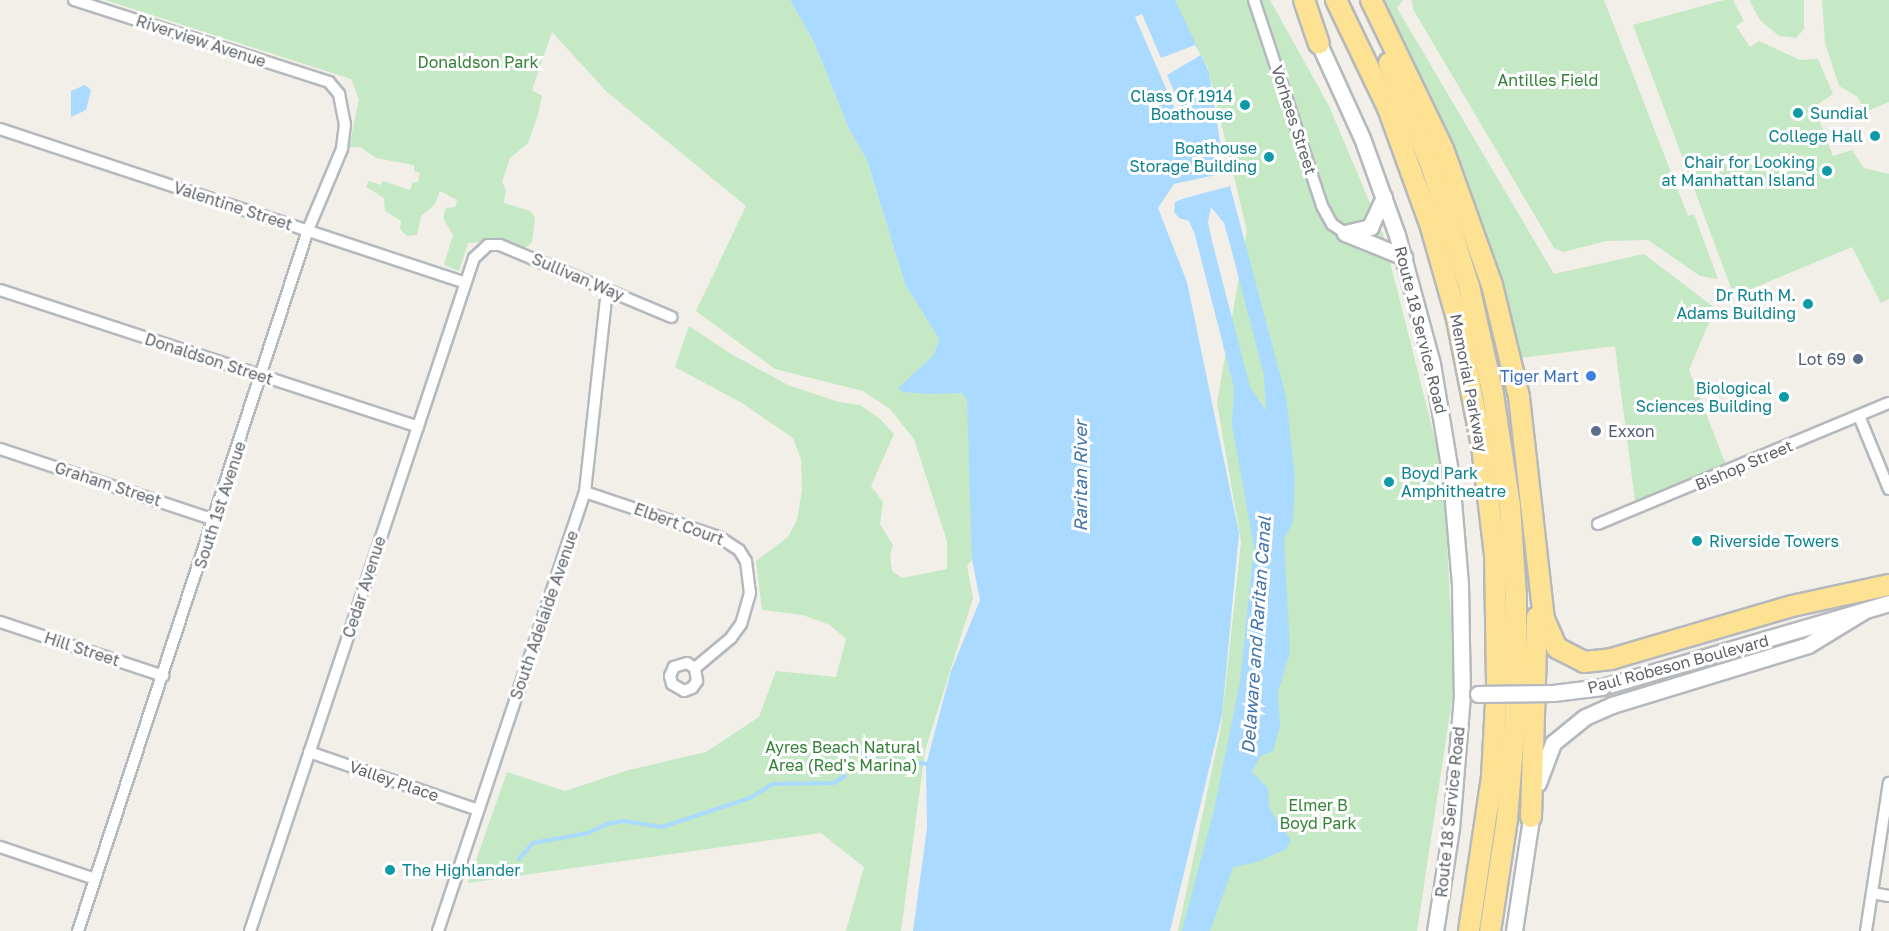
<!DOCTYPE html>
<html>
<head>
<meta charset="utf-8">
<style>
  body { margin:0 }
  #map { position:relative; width:1889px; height:931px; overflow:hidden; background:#f1efe8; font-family:"Golos Text",sans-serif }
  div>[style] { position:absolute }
  .green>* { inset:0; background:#c5e8c5 }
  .water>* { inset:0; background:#aadaff }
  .pier>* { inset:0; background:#f1efe8 }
  .stream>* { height:4px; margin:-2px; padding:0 2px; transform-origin:2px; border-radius:2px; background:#aadaff }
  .roads { filter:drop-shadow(2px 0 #b5b8bc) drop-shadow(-2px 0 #b5b8bc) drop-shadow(0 2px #b5b8bc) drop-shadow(0 -2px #b5b8bc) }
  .street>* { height:10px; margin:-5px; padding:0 5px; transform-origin:5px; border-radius:5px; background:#fff }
  .secondary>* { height:15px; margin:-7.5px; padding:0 7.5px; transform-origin:7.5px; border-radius:7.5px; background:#fff }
  .highway>* { height:20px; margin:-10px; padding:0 10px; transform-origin:10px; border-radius:10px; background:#fde293 }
  .bridges { filter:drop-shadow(2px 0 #b6babf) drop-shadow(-2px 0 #b6babf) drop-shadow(0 2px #b6babf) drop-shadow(0 -2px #b6babf) }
  .secondary-bridge>* { height:15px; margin:-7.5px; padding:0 7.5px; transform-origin:7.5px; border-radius:7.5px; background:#fff }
  .dots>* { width:16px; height:16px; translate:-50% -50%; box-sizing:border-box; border:3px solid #fff; border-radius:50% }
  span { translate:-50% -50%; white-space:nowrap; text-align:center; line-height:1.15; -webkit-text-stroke:6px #fff; paint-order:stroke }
  .street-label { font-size:16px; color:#5f6368 }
  .park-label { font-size:16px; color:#348238 }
  .culture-label { font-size:16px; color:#0d838f }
  .right { translate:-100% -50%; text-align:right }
  .left { translate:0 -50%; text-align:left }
  .service-label { font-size:16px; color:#4e5e75 }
  .shop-label { font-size:16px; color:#366cbe }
  .water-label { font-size:18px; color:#4174aa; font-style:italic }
</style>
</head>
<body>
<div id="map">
  <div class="green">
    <i style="clip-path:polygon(105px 0,790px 0,814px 42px,849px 129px,867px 160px,905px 284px,939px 339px,934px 355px,903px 392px,963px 393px,967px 399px,972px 502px,972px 560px,967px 566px,973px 598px,925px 751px,901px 931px,846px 931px,864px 867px,821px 833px,468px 883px,507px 772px,565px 791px,629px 770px,706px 752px,759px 717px,776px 671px,836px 677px,846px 639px,830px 625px,803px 615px,762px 610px,756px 561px,788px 537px,797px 520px,802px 490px,801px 459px,793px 438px,742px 403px,675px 367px,689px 326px,731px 354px,788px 385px,839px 402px,860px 405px,879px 418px,894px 434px,871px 486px,883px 502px,880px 524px,893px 545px,890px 556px,892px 571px,902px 578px,947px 569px,947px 541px,914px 439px,890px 409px,863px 391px,775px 369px,696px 311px,746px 206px,607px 92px,552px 32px,532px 90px,542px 96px,538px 115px,528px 143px,510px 158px,502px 182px,506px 190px,504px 203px,530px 211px,535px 217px,532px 242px,522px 251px,492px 241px,468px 243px,459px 271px,444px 265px,453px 235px,443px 218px,446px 208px,455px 207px,457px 200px,440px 191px,435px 204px,421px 216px,417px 235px,407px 236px,400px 229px,401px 221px,385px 211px,384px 198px,366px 187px,369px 181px,381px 185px,383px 181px,410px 190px,413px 182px,418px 182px,420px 173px,414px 171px,414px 165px,376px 158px,360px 147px,349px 147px,359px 99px,351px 79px)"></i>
    <i style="clip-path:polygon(1171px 0,1270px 0,1329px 106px,1383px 234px,1444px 475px,1454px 687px,1417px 931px,1178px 931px,1221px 727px,1241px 542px,1217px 403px,1247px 231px,1208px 68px)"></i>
    <i style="clip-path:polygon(1374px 0,1403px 0,1397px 8px,1554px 274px,1644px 254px,1715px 308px,1689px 370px,1728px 470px,1636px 508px,1615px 346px,1519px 358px)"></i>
    <i style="clip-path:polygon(1412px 0,1604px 0,1688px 216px,1694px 214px,1718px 279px,1700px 276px,1648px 240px,1606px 241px,1563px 252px,1554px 248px,1413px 9px)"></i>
    <i style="clip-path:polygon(1724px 0,1733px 0,1744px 21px,1736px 26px,1750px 47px,1759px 41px,1800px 60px,1818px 59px,1833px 94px,1814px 107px,1833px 156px,1852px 150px,1864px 168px,1889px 174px,1889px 299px,1881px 303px,1852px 247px,1734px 296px,1633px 25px)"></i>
    <i style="clip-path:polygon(1749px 0,1804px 0,1804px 29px,1796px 38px,1779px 36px,1760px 20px)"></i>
    <i style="clip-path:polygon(1822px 0,1889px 0,1889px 102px,1865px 112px,1858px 97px,1839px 86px,1825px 43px)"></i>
  </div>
  <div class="water">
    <i style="clip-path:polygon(790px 0,1175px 0,1209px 72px,1225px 173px,1174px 184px,1158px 208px,1187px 282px,1239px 533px,1222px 715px,1170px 931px,913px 931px,927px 828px,926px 765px,951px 671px,980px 600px,972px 560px,967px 399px,962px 393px,930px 394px,903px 392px,898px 388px,934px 355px,939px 339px,905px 284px,867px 160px,849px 129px,814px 42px)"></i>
    <i style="clip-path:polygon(85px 85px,91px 90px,86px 110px,71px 117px,71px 91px)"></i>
    <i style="clip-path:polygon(evenodd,1230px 186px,1286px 397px,1295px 478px,1293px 522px,1284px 539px,1290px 652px,1278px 692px,1280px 727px,1273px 751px,1260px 756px,1252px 772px,1268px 788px,1269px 808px,1291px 841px,1286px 849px,1257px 862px,1233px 867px,1210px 931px,1182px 931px,1214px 810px,1240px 682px,1254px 547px,1232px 425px,1234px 388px,1195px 235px,1189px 221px,1179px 218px,1174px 212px,1175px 202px,1182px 199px,1230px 186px,1211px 207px,1224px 223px,1231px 248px,1264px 375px,1266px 411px,1250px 387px,1212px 241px,1208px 222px,1211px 207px)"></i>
  </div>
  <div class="pier">
    <i style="clip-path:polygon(1142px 14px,1161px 58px,1195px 45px,1201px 55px,1167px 75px,1184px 114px,1178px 116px,1135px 17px)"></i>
  </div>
  <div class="stream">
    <i style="left:519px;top:859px;width:21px;rotate:-49deg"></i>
    <i style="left:533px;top:843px;width:56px;rotate:-10.3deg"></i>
    <i style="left:588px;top:833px;width:21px;rotate:-25deg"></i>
    <i style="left:607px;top:824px;width:17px;rotate:-10deg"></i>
    <i style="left:624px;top:821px;width:38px;rotate:9deg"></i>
    <i style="left:662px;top:827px;width:93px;rotate:-18.2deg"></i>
    <i style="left:750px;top:798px;width:26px;rotate:-32deg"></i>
    <i style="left:772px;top:784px;width:61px;rotate:-0.9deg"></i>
    <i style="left:833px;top:783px;width:13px;rotate:-29deg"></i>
    <i style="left:844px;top:777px;width:20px;rotate:-99deg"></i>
    <i style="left:841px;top:757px;width:15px;rotate:-23deg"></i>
    <i style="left:855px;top:751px;width:22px;rotate:24deg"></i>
    <i style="left:875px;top:760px;width:55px;rotate:4.2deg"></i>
  </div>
  <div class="roads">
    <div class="street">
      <i style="left:74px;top:0;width:268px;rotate:17.8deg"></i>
      <i style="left:329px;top:82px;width:16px;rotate:50deg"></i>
      <i style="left:339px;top:94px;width:31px;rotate:79deg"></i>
      <i style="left:345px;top:124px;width:25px;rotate:97deg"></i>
      <i style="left:342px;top:149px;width:88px;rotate:112.8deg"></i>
      <i style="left:308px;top:230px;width:738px;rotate:108.16deg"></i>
      <i style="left:1254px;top:0;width:217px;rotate:71.7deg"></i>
      <i style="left:1322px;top:206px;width:21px;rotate:61deg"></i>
      <i style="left:1332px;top:224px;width:16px;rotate:35deg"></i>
      <i style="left:0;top:129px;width:490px;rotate:18.3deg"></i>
      <i style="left:0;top:290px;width:440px;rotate:18.1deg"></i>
      <i style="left:1859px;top:416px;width:79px;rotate:67.7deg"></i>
      <i style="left:0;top:449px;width:226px;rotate:18.3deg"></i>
      <i style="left:585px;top:492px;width:141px;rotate:18.6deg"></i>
      <i style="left:719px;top:537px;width:24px;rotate:33deg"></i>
      <i style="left:739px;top:550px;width:13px;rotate:58deg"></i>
      <i style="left:746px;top:561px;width:32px;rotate:83deg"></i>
      <i style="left:750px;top:593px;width:32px;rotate:106deg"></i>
      <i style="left:741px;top:624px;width:17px;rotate:126deg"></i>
      <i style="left:731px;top:638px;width:47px;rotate:140.2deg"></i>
      <i style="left:695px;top:668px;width:9px;rotate:-148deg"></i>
      <i style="left:687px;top:663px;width:14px;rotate:163deg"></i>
      <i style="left:674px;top:667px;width:10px;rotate:114deg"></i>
      <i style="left:670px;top:676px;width:8px;rotate:76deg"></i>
      <i style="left:672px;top:684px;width:14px;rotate:30deg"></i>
      <i style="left:684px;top:691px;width:9px;rotate:-21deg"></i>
      <i style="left:692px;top:688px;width:9px;rotate:-54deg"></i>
      <i style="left:697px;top:681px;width:13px;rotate:-99deg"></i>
      <i style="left:1598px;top:524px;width:315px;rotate:-22.6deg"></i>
      <i style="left:0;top:622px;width:172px;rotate:18.3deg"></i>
      <i style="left:309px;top:752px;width:179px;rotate:18.9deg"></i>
      <i style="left:0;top:847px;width:100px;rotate:18.6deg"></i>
      <i style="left:1872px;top:893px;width:17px;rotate:10deg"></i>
      <i style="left:250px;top:931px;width:709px;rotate:-71.59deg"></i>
      <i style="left:474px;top:258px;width:19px;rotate:-43deg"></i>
      <i style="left:488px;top:245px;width:12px"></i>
      <i style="left:500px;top:245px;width:186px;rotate:22.8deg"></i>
      <i style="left:438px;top:931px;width:463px;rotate:-71.5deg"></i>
      <i style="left:585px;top:492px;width:203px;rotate:-83.8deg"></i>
      <i style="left:1866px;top:931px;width:150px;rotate:-81.2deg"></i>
    </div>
    <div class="secondary">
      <i style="left:1315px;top:35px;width:113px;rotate:65.5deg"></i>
      <i style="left:1362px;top:138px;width:103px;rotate:70.2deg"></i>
      <i style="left:1397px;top:235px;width:134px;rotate:74.8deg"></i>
      <i style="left:1432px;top:364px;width:115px;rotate:80.5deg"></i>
      <i style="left:1451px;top:477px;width:108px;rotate:85.2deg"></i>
      <i style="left:1460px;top:585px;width:110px;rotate:89deg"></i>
      <i style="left:1462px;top:695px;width:133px;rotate:94.7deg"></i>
      <i style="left:1451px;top:828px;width:104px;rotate:98.8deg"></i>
      <i style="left:1345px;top:233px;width:64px;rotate:22.1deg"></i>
      <i style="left:1345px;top:233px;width:26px;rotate:-13deg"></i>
      <i style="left:1370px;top:227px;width:33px;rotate:-65deg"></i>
      <i style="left:1602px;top:687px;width:299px;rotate:-16.3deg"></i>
      <i style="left:1538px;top:783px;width:43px;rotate:-69.4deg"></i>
      <i style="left:1553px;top:743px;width:41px;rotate:-39.1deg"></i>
      <i style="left:1585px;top:717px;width:30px;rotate:-24deg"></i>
      <i style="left:1612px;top:705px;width:205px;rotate:-17deg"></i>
      <i style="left:1808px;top:645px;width:66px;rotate:-31.3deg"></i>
      <i style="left:1514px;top:931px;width:126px;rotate:-81.4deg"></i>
    </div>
    <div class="highway">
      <i style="left:1304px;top:0;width:46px;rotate:71.2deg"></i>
      <i style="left:1336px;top:0;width:120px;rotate:64.3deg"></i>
      <i style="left:1388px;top:108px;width:127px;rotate:70.1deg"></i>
      <i style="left:1431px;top:227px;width:96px;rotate:74.2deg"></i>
      <i style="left:1457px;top:319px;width:129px;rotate:78.9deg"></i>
      <i style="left:1482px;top:446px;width:110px;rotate:83.2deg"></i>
      <i style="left:1495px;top:555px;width:129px;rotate:89.1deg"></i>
      <i style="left:1497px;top:684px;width:93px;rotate:93.1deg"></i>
      <i style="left:1492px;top:777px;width:156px;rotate:98.5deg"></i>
      <i style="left:1371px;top:0;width:165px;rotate:64.2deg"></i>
      <i style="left:1443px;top:149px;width:145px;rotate:70.2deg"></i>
      <i style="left:1492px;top:285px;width:115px;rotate:76.4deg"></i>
      <i style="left:1519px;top:397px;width:223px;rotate:83.6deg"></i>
      <i style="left:1544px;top:619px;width:32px;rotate:66deg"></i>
      <i style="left:1557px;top:648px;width:30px;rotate:27deg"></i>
      <i style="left:1584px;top:662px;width:27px;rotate:-6deg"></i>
      <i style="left:1611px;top:659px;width:189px;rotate:-16.3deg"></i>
      <i style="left:1792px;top:606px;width:99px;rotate:-12.2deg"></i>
      <i style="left:1389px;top:63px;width:110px;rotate:67.6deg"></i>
      <i style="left:1431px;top:165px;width:127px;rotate:72.6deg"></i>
      <i style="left:1469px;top:286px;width:111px;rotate:77.5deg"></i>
      <i style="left:1493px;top:394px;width:113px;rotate:81.4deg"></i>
      <i style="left:1510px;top:506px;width:90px;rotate:86.2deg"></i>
      <i style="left:1516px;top:596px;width:113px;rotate:90deg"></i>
      <i style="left:1516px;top:709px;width:110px;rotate:94.7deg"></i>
      <i style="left:1507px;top:819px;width:113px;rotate:98.6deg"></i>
      <i style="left:1531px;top:817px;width:200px;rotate:-88.3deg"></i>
    </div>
  </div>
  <div class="bridges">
    <div class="secondary-bridge">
      <i style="left:1478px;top:694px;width:75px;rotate:-0.8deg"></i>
      <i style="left:1553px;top:693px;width:49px;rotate:-7deg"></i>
    </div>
  </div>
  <div class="dots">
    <i style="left:1245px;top:105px;background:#0f9aa8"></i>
    <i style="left:1798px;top:113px;background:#0f9aa8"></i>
    <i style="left:1875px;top:136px;background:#0f9aa8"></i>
    <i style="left:1269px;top:157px;background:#0f9aa8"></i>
    <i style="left:1827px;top:171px;background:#0f9aa8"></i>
    <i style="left:1808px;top:304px;background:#0f9aa8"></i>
    <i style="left:1858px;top:359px;background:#5c6f8a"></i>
    <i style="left:1591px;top:376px;background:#3f7fe0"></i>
    <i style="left:1784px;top:397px;background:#0f9aa8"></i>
    <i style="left:1596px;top:431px;background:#5c6f8a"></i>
    <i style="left:1389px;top:482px;background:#0f9aa8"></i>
    <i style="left:1697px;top:541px;background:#0f9aa8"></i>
    <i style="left:390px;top:870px;background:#0f9aa8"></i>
  </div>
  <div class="street-label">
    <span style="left:201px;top:41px;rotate:18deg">Riverview Avenue</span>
    <span style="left:1294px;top:120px;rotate:72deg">Vorhees Street</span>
    <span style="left:233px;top:206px;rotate:18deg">Valentine Street</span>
    <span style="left:578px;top:277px;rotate:23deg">Sullivan Way</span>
    <span style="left:1421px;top:330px;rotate:76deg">Route 18 Service Road</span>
    <span style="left:209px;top:359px;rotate:18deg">Donaldson Street</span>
    <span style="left:1469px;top:383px;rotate:79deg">Memorial Parkway</span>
    <span style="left:1744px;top:465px;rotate:-23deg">Bishop Street</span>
    <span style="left:108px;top:484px;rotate:18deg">Graham Street</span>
    <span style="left:220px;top:505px;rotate:-72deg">South 1st Avenue</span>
    <span style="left:679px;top:524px;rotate:20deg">Elbert Court</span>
    <span style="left:364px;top:587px;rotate:-72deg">Cedar Avenue</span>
    <span style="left:544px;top:615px;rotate:-71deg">South Adelaide Avenue</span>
    <span style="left:82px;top:649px;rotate:18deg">Hill Street</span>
    <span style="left:1678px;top:664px;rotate:-15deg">Paul Robeson Boulevard</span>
    <span style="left:394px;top:781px;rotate:19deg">Valley Place</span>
    <span style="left:1450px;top:812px;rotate:-84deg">Route 18 Service Road</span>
  </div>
  <div class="park-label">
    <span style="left:478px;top:62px">Donaldson Park</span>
    <span style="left:1548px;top:80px">Antilles Field</span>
    <span style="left:843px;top:756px">Ayres Beach Natural<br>Area (Red's Marina)</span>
    <span style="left:1318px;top:814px">Elmer B<br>Boyd Park</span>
  </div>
  <div class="culture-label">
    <span class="right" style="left:1233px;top:105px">Class Of 1914<br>Boathouse</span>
    <span class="left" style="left:1810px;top:113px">Sundial</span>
    <span class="right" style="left:1863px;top:136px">College Hall</span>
    <span class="right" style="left:1257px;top:157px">Boathouse<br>Storage Building</span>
    <span class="right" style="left:1815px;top:171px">Chair for Looking<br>at Manhattan Island</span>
    <span class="right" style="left:1796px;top:304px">Dr Ruth M.<br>Adams Building</span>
    <span class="right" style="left:1772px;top:397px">Biological<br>Sciences Building</span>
    <span class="left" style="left:1401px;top:482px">Boyd Park<br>Amphitheatre</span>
    <span class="left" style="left:1709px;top:541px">Riverside Towers</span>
    <span class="left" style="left:402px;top:870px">The Highlander</span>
  </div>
  <div class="service-label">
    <span class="right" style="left:1846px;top:359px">Lot 69</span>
    <span class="left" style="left:1608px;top:431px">Exxon</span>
  </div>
  <div class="shop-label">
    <span class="right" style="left:1579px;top:376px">Tiger Mart</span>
  </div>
  <div class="water-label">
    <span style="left:1080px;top:476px;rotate:-90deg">Raritan River</span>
    <span style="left:1256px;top:635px;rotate:-86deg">Delaware and Raritan Canal</span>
  </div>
</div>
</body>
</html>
